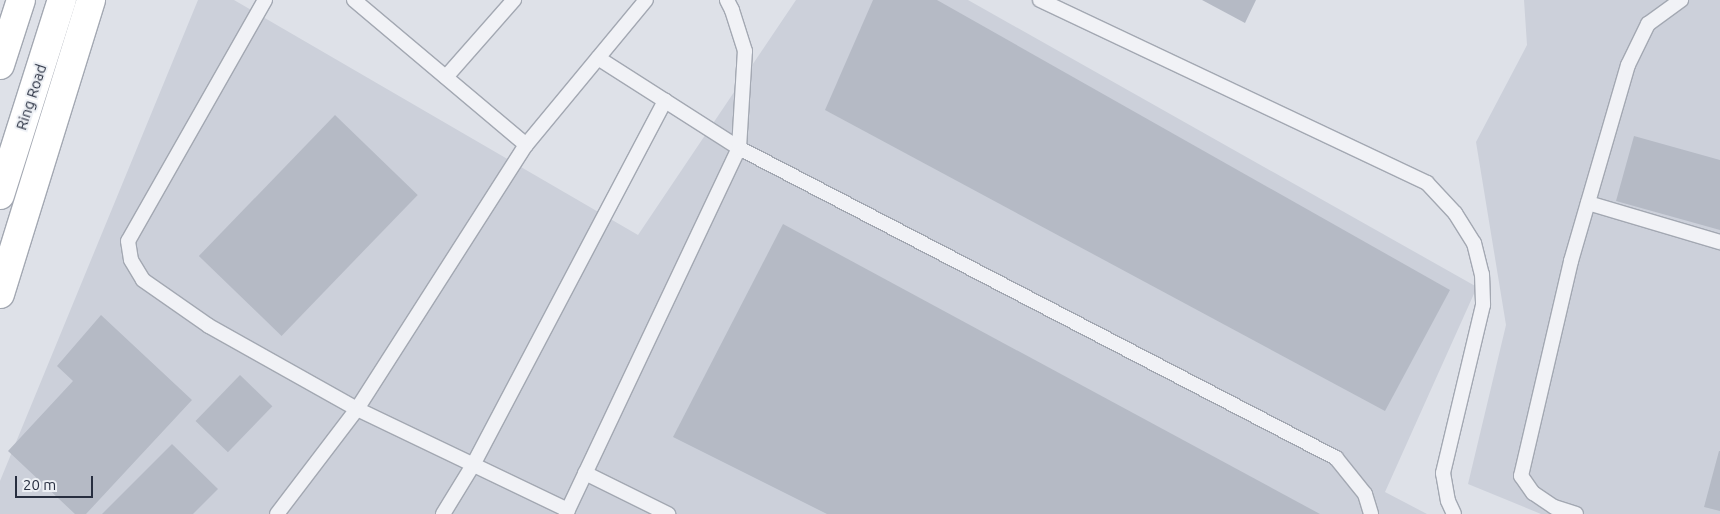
<!DOCTYPE html>
<html>
<head>
<meta charset="utf-8">
<style>
  body { margin:0 }
  #map { position:relative; width:1720px; height:514px; overflow:hidden; background:#dee1e8; font-family:Ubuntu,sans-serif }
  div>[style] { position:absolute }
  .built>* { inset:0; background:#ccd0da }
  .building>* { inset:0; background:#b5bac5; transform-origin:0 0 }
  .roads { filter:drop-shadow(1px 0 #a3a8b2) drop-shadow(-1px 0 #a3a8b2) drop-shadow(0 1px #a3a8b2) drop-shadow(0 -1px #a3a8b2) }
  .lane>* { height:14px; margin:-7px; padding:0 7px; transform-origin:7px; border-radius:7px; background:#f1f2f6 }
  .secondary>* { height:28px; margin:-14px; padding:0 14px; transform-origin:14px; border-radius:14px; background:#fff }
  .highway>* { height:28px; margin:-14px; padding:0 14px; transform-origin:14px; border-radius:14px; background:#fff }
  span { translate:-50% -50%; white-space:nowrap; text-align:center; line-height:1.15; -webkit-text-stroke:4px #edf0f5; paint-order:stroke }
  .street-label { font-size:15px; color:#272e3f }
  .scale { position:absolute; left:15px; top:476px; width:78px; height:22px; box-sizing:border-box; border:2px solid #272e3f; border-top:0; padding-left:6px; font-size:15px; line-height:18px; white-space:nowrap; color:#272e3f; -webkit-text-stroke:4px #edf0f5; paint-order:stroke }
</style>
</head>
<body>
<div id="map">
  <div class="built">
    <i style="clip-path:polygon(198px 0,234px 0,638px 235px,796px 0,968px 0,1477px 287px,1385px 492px,1427px 514px,0 514px,0 481px)"></i>
    <i style="clip-path:polygon(1524px 0,1720px 0,1720px 514px,1541px 514px,1468px 484px,1506px 325px,1476px 142px,1527px 45px)"></i>
  </div>
  <div class="building">
    <i style="clip-path:polygon(873px 0,937px 0,1450px 290px,1385px 411px,825px 110px)"></i>
    <i style="clip-path:polygon(1202px 0,1256px 0,1245px 23px)"></i>
    <i style="left:335px;top:115px;width:115px;height:196px;rotate:44deg"></i>
    <i style="clip-path:polygon(1634px 136px,1720px 160px,1720px 230px,1616px 201px)"></i>
    <i style="clip-path:polygon(783px 224px,1320px 514px,827px 514px,673px 437px)"></i>
    <i style="clip-path:polygon(101px 315px,192px 400px,86px 514px,75px 514px,8px 451px,73px 381px,57px 366px)"></i>
    <i style="left:240px;top:375px;width:45px;height:64px;rotate:44deg"></i>
    <i style="clip-path:polygon(172px 444px,218px 489px,193px 514px,102px 514px)"></i>
    <i style="clip-path:polygon(1719px 451px,1720px 451px,1720px 511px,1704px 507px)"></i>
  </div>
  <div class="roads">
    <div class="lane">
      <i style="left:265px;top:0;width:277px;rotate:119.6deg"></i>
      <i style="left:128px;top:241px;width:19px;rotate:81deg"></i>
      <i style="left:131px;top:260px;width:23px;rotate:59deg"></i>
      <i style="left:143px;top:280px;width:80px;rotate:34.9deg"></i>
      <i style="left:209px;top:326px;width:170px;rotate:29.3deg"></i>
      <i style="left:357px;top:409px;width:234px;rotate:25.6deg"></i>
      <i style="left:354px;top:0;width:225px;rotate:40.1deg"></i>
      <i style="left:1040px;top:0;width:428px;rotate:25.3deg"></i>
      <i style="left:1427px;top:183px;width:41px;rotate:47deg"></i>
      <i style="left:1455px;top:213px;width:36px;rotate:58deg"></i>
      <i style="left:1474px;top:243px;width:32px;rotate:76deg"></i>
      <i style="left:1482px;top:274px;width:31px;rotate:88deg"></i>
      <i style="left:1483px;top:305px;width:173px;rotate:103.4deg"></i>
      <i style="left:1443px;top:473px;width:28px;rotate:80deg"></i>
      <i style="left:1448px;top:501px;width:14px;rotate:65deg"></i>
      <i style="left:598px;top:58px;width:167px;rotate:32.6deg"></i>
      <i style="left:739px;top:148px;width:673px;rotate:27.44deg"></i>
      <i style="left:1336px;top:458px;width:46px;rotate:51.1deg"></i>
      <i style="left:1365px;top:494px;width:21px;rotate:73deg"></i>
      <i style="left:446px;top:77px;width:103px;rotate:-48.6deg"></i>
      <i style="left:1588px;top:203px;width:138px;rotate:16.5deg"></i>
      <i style="left:585px;top:473px;width:93px;rotate:26.3deg"></i>
      <i style="left:277px;top:514px;width:132px;rotate:-52.7deg"></i>
      <i style="left:357px;top:409px;width:313px;rotate:-57.4deg"></i>
      <i style="left:526px;top:145px;width:188px;rotate:-50.4deg"></i>
      <i style="left:443px;top:514px;width:57px;rotate:-58.5deg"></i>
      <i style="left:473px;top:465px;width:412px;rotate:-62.2deg"></i>
      <i style="left:566px;top:514px;width:405px;rotate:-64.7deg"></i>
      <i style="left:739px;top:148px;width:97px;rotate:-86.5deg"></i>
      <i style="left:745px;top:51px;width:43px;rotate:-107.6deg"></i>
      <i style="left:732px;top:10px;width:11px;rotate:-117deg"></i>
      <i style="left:1576px;top:514px;width:23px;rotate:-162deg"></i>
      <i style="left:1554px;top:507px;width:25px;rotate:-146deg"></i>
      <i style="left:1533px;top:493px;width:21px;rotate:-125deg"></i>
      <i style="left:1521px;top:476px;width:221px;rotate:-76.9deg"></i>
      <i style="left:1571px;top:261px;width:204px;rotate:-73.8deg"></i>
      <i style="left:1628px;top:65px;width:46px;rotate:-64deg"></i>
      <i style="left:1648px;top:24px;width:41px;rotate:-36deg"></i>
    </div>
    <div class="secondary">
      <i style="left:0;top:294px;width:308px;rotate:-72.8deg"></i>
    </div>
    <div class="highway">
      <i style="left:0;top:65px;width:68px;rotate:-72.1deg"></i>
      <i style="left:0;top:195px;width:205px;rotate:-72.4deg"></i>
    </div>
  </div>
  <div class="street-label">
    <span style="left:31px;top:97px;rotate:-72deg">Ring Road</span>
  </div>
  <div class="scale">20 m</div>
</div>
</body>
</html>
